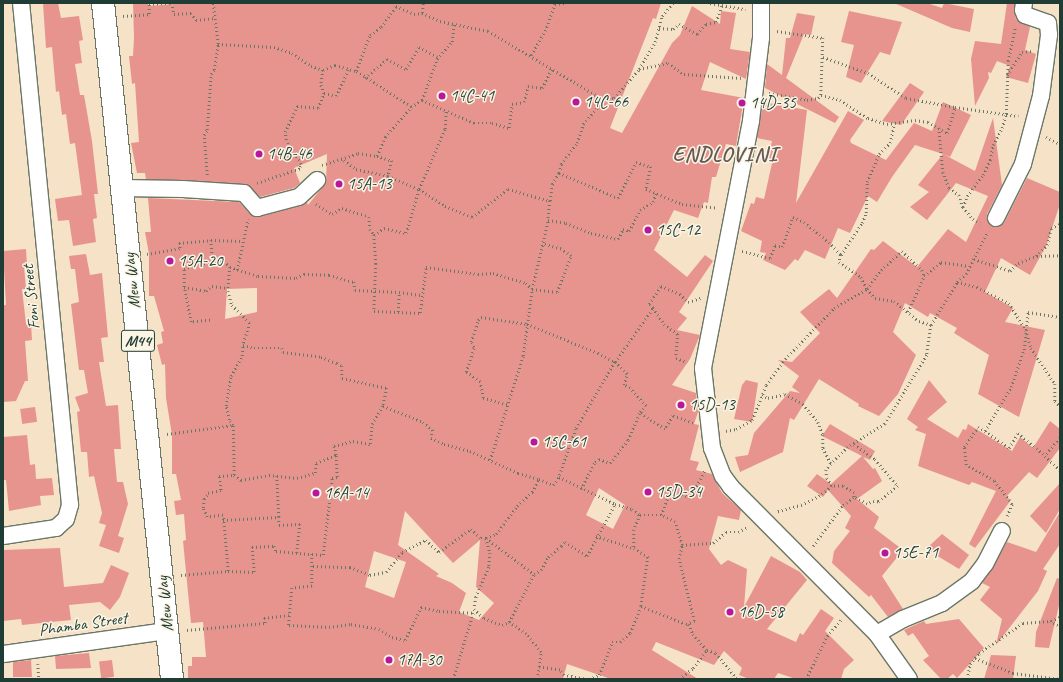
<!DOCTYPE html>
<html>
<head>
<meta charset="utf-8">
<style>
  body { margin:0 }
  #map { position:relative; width:1063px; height:682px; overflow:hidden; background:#f5e2c7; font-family:Caveat,sans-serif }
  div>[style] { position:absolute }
  .building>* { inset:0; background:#e8948e; transform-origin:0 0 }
  .path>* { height:2.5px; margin-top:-1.25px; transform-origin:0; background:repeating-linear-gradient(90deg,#6a7767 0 1px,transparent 0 4px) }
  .roads { filter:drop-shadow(1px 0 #6a7767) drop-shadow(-1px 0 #6a7767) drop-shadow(0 1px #6a7767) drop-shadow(0 -1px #6a7767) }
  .street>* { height:16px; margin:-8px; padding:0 8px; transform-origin:8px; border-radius:8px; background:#fff }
  .primary>* { height:22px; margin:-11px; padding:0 11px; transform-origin:11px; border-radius:11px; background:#fff }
  .dots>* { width:11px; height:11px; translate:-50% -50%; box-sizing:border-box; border:2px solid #fcf5e5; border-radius:50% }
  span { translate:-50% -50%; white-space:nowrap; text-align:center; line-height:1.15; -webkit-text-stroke:3px #fcf5e5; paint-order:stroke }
  .shield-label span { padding:1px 3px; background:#fcf5e5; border:1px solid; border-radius:3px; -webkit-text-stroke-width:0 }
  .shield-label { font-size:16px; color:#1f3d34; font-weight:700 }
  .poi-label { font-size:17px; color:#1f3d34 }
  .left { translate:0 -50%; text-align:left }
  .street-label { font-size:17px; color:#1f3d34 }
  .district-label { font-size:21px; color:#655b54; font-weight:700; letter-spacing:1px }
  .frame { position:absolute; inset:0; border:4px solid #1f3d34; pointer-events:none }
</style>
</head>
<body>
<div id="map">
  <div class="building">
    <i style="clip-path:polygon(43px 3px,58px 3px,61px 18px,79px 16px,83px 40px,79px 41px,82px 63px,75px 64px,80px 95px,84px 95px,92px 141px,98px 194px,94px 194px,97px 218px,93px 219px,96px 242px,73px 246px,69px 220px,58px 221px,55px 199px,82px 195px,75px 143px,70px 144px,66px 114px,62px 115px,59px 91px,56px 92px,52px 47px,46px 48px)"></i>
    <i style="clip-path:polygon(evenodd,133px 3px,148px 3px,148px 6px,188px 3px,661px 3px,656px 19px,653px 18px,610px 128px,622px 133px,672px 43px,680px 35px,692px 6px,720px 24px,721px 11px,736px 13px,730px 49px,750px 52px,746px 79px,710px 62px,701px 90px,744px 98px,736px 146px,726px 144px,716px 177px,712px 177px,708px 203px,704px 202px,698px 218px,674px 210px,654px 250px,687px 277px,705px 255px,713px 261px,679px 312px,687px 318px,677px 330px,700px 335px,690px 359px,672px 385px,696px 393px,698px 412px,694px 424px,699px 425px,690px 460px,699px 462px,696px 470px,712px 474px,722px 493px,741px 510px,739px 520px,718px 516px,709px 549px,721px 565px,728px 560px,747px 569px,744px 607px,771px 556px,800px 572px,807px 580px,767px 629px,796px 642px,800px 633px,803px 635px,821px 609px,834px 618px,825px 631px,854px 660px,844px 669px,841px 679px,796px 679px,778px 673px,774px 679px,749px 679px,739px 675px,742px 668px,724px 651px,714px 665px,656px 642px,652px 650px,698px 679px,611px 679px,567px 664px,563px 679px,188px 679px,188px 666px,192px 666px,192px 657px,206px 657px,203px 622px,191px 623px,183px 541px,186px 540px,184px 514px,176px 515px,174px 501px,181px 500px,176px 474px,172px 474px,172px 435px,166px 398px,165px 364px,162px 365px,157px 345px,163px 343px,161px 332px,164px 331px,154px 296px,149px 296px,149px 254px,145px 232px,151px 232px,148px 198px,239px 202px,250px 214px,259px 217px,301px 206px,307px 202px,308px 205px,326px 183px,327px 154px,294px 168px,300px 183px,294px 188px,260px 197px,245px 184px,146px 179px,145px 173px,137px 173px,131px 143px,139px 142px,135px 83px,132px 84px,129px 56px,133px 56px,134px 38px,133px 3px,257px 288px,257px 312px,225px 319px,227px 289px,257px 288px,133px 3px,599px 488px,625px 505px,613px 529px,586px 515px,599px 488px,133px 3px,405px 511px,453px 563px,480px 540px,476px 587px,494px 603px,479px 620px,459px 612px,466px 593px,452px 583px,436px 576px,439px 574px,398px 545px,405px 511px,133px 3px,374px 551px,406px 562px,394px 598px,365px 587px,374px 551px)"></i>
    <i style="clip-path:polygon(894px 3px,927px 3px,942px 8px,944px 3px,974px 9px,970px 32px,952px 28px)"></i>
    <i style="clip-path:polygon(1007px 3px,1014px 3px,1016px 19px,1030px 27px,1025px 50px,1036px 54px,1028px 83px,1006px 77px,1010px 66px,997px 61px,991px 73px,988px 72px,989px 78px,975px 106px,971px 59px,975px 41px,1001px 44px)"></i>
    <i style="clip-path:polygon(849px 11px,902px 22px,890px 55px,880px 52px,861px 83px,846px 77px,854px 45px,841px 42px)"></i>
    <i style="clip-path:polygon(797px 13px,815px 16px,811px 35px,804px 34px,786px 78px,839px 117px,835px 123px,765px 88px,767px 64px,782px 75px,786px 38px,790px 38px)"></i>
    <i style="clip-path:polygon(910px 83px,924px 92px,901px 125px,882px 121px)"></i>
    <i style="clip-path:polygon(763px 102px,807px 110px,796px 203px,848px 111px,864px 120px,850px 140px,851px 143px,886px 160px,914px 123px,932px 131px,943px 102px,971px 115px,950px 157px,943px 154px,975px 171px,993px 118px,1002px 185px,987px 214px,987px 219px,991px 226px,997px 227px,1004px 223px,1027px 178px,1060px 192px,1060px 204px,1046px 246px,1030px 275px,1001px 258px,985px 292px,1013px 308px,1005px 322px,1045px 330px,1019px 417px,978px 394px,989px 355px,954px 333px,957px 328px,930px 313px,928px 317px,905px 303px,893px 332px,916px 355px,898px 394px,879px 416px,858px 406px,859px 404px,819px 379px,794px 420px,790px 418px,783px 452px,740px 472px,735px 457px,748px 455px,754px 433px,790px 391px,800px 393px,792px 387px,799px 376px,778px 360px,792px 362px,820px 333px,800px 312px,829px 289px,837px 298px,871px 249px,874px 250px,883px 241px,917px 267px,948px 229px,966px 242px,988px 196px,956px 183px,927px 220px,910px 207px,929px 192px,918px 185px,943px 154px,915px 145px,892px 177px,877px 202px,868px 196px,850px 233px,838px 228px,825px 259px,805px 250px,798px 261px,795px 259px,785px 270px,763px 260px,766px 253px,760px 252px,762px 241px,741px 231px,751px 203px,754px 204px,756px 197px,764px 199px,773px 159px,768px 158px,772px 141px,757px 138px)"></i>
    <i style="clip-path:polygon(26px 249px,27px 265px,24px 266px,26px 289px,22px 289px,26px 324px,31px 324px,32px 340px,25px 341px,28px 381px,25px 381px,16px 401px,3px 402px,3px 305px,6px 305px,3px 251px)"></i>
    <i style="clip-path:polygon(86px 254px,90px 275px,102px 273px,108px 337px,101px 338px,104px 362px,99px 362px,106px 406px,118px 405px,121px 449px,114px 449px,117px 482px,123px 482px,128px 504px,118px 536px,124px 538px,119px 553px,99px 546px,106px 525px,99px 523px,102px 513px,94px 476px,89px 477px,87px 452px,81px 452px,77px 412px,80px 411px,75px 397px,88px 393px,84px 370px,79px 370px,71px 304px,79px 302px,75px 269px,71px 269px,69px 256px)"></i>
    <i style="clip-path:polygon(746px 380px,758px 383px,752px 422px,734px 419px,742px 385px)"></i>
    <i style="clip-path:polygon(929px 380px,947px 402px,927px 419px,958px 438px,963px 429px,966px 430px,968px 424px,1012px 451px,1020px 437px,1033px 448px,1050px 421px,1060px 429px,1060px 448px,1037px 478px,1029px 472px,1006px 497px,1011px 500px,975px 548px,969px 544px,996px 491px,972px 482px,969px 485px,918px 466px,926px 434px,915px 430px,918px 427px,907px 419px)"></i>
    <i style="left:35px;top:407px;width:15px;height:15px;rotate:82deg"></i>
    <i style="clip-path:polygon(830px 424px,875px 451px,870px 460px,863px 457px,873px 469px,875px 468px,882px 481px,857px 499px,879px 517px,874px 528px,903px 550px,882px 576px,903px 609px,888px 617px,871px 595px,869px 597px,832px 563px,834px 551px,850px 531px,845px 528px,851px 516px,828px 490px,823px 497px,807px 486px,817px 474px,831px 484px,862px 456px,822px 436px)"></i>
    <i style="clip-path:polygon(27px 435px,30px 465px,35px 464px,36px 479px,52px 478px,54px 495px,40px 496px,41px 505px,9px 511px,6px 480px,3px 480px,3px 437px)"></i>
    <i style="clip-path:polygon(1060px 483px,1060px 509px,1046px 533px,1030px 516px)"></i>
    <i style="clip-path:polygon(1060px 512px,1060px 544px,1043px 569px,1047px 571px,1038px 591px,996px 645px,1002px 619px,980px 600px,990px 587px,982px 583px,1007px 542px,1036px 552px)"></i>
    <i style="clip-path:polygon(942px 534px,969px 555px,959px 569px,926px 549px)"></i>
    <i style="clip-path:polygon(60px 548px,64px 587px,103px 583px,111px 565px,129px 573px,120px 597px,110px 610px,100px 602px,69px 605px,71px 620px,22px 625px,21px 619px,3px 621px,3px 550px)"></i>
    <i style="clip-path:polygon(1057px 578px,1060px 579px,1060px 601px,1049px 648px,1035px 647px,1036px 632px)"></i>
    <i style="clip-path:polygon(959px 619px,984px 648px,957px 678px,953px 674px,947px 679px,941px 679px,923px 660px,929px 656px,913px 633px,908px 636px,904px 630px,924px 621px,926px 624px)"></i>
    <i style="clip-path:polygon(89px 653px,91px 668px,56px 669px,55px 656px)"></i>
    <i style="clip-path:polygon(991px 655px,1016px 656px,1013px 679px,984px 679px)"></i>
    <i style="clip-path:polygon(31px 660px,32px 677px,13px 677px,13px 662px)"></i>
    <i style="left:112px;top:660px;width:17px;height:13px;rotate:83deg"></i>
  </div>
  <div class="path">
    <i style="left:172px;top:3px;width:11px;rotate:80deg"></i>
    <i style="left:174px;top:14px;width:17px;rotate:-3deg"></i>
    <i style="left:191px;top:13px;width:9px;rotate:54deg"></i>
    <i style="left:196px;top:20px;width:18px;rotate:-6deg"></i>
    <i style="left:710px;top:3px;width:36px;rotate:10deg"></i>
    <i style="left:422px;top:13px;width:10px;rotate:-84deg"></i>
    <i style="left:123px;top:16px;width:26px;rotate:-4deg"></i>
    <i style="left:149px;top:14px;width:10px;rotate:-90deg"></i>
    <i style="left:149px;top:4px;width:22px;rotate:-3deg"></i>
    <i style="left:659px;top:28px;width:14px;rotate:4deg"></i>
    <i style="left:673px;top:29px;width:8px;rotate:-40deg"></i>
    <i style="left:679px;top:24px;width:21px;rotate:29deg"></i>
    <i style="left:697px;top:34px;width:13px;rotate:-48deg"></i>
    <i style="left:706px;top:24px;width:10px;rotate:-11deg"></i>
    <i style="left:716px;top:22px;width:18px;rotate:-71deg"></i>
    <i style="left:777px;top:31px;width:47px;rotate:8.7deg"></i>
    <i style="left:823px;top:38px;width:57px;rotate:92deg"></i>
    <i style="left:821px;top:95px;width:20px;rotate:15deg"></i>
    <i style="left:840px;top:100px;width:33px;rotate:33deg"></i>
    <i style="left:868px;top:118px;width:20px;rotate:18deg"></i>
    <i style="left:887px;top:124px;width:28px;rotate:-8deg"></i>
    <i style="left:915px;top:120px;width:13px;rotate:9deg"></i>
    <i style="left:928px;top:122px;width:22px;rotate:30deg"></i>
    <i style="left:947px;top:133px;width:27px;rotate:-73deg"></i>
    <i style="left:955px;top:107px;width:64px;rotate:8.1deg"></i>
    <i style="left:218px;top:44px;width:56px;rotate:3.1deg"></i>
    <i style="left:274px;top:47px;width:19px;rotate:18deg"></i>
    <i style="left:292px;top:53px;width:23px;rotate:34deg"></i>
    <i style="left:311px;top:66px;width:13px;rotate:18deg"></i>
    <i style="left:323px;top:70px;width:13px;rotate:-23deg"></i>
    <i style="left:335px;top:65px;width:22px;rotate:16deg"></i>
    <i style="left:531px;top:55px;width:28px;rotate:-60deg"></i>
    <i style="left:545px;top:31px;width:29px;rotate:-70deg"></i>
    <i style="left:555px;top:4px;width:11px;rotate:-5deg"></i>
    <i style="left:823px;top:57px;width:48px;rotate:19.6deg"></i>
    <i style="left:868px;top:73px;width:45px;rotate:33.3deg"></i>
    <i style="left:906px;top:98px;width:50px;rotate:10.4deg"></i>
    <i style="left:639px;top:69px;width:31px;rotate:-59deg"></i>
    <i style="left:655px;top:42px;width:27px;rotate:-75deg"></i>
    <i style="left:662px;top:16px;width:17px;rotate:-50deg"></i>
    <i style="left:323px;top:70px;width:15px;rotate:98deg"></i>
    <i style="left:321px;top:85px;width:9px;rotate:69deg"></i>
    <i style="left:1007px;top:75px;width:27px;rotate:-57deg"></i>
    <i style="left:1022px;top:52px;width:9px;rotate:-6deg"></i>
    <i style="left:365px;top:78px;width:29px;rotate:-41deg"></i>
    <i style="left:387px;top:59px;width:21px;rotate:28deg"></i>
    <i style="left:406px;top:69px;width:26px;rotate:-59deg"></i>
    <i style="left:419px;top:47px;width:21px;rotate:28deg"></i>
    <i style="left:769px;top:93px;width:39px;rotate:10deg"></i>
    <i style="left:807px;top:100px;width:11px;rotate:-10deg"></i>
    <i style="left:818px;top:98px;width:4px;rotate:-45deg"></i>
    <i style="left:422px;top:100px;width:44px;rotate:-69.9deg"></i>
    <i style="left:437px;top:59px;width:23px;rotate:-49deg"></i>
    <i style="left:452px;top:42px;width:18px;rotate:-84deg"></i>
    <i style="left:411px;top:107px;width:66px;rotate:-146.8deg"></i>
    <i style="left:356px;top:71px;width:39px;rotate:-69deg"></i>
    <i style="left:370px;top:35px;width:14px;rotate:-36deg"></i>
    <i style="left:381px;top:27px;width:26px;rotate:-54deg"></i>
    <i style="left:396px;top:6px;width:20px;rotate:24deg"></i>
    <i style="left:414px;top:14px;width:8px;rotate:-7deg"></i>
    <i style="left:422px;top:13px;width:20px;rotate:24deg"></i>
    <i style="left:440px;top:21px;width:49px;rotate:11.8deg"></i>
    <i style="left:488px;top:31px;width:135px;rotate:30.7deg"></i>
    <i style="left:604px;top:100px;width:10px;rotate:-11deg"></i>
    <i style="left:614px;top:98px;width:38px;rotate:-49deg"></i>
    <i style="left:639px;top:69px;width:30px;rotate:-12deg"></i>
    <i style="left:668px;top:63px;width:19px;rotate:35deg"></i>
    <i style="left:684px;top:74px;width:57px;rotate:4deg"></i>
    <i style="left:939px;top:128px;width:44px;rotate:84.8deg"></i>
    <i style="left:943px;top:172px;width:17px;rotate:69deg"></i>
    <i style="left:949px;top:188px;width:12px;rotate:35deg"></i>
    <i style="left:959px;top:195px;width:13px;rotate:72deg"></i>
    <i style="left:963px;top:207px;width:16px;rotate:50deg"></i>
    <i style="left:973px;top:219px;width:8px;rotate:30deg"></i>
    <i style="left:1046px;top:137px;width:16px;rotate:27deg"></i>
    <i style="left:377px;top:156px;width:21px;rotate:-67deg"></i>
    <i style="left:385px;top:137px;width:40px;rotate:-49deg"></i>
    <i style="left:411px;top:107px;width:13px;rotate:-32deg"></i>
    <i style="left:422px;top:100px;width:57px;rotate:23.9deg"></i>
    <i style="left:474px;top:123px;width:18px"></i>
    <i style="left:492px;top:123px;width:18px;rotate:16deg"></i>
    <i style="left:509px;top:128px;width:24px;rotate:-83deg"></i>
    <i style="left:512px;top:104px;width:12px;rotate:-9deg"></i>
    <i style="left:524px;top:102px;width:16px;rotate:-76deg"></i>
    <i style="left:528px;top:86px;width:14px;rotate:8deg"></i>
    <i style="left:542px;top:88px;width:22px;rotate:-63deg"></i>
    <i style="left:344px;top:160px;width:15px;rotate:37deg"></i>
    <i style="left:356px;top:169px;width:33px;rotate:12deg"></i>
    <i style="left:322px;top:165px;width:38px;rotate:-18deg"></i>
    <i style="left:358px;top:153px;width:19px;rotate:9deg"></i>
    <i style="left:377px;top:156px;width:16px;rotate:18deg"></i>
    <i style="left:392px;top:161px;width:16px;rotate:105deg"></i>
    <i style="left:388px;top:176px;width:34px;rotate:23deg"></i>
    <i style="left:419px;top:189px;width:65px;rotate:-66.6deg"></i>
    <i style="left:445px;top:129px;width:18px;rotate:-87deg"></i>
    <i style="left:300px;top:167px;width:3px;rotate:-72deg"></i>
    <i style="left:301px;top:164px;width:28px;rotate:-122deg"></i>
    <i style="left:286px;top:140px;width:8px;rotate:-97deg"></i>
    <i style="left:285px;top:132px;width:29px;rotate:-65deg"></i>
    <i style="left:297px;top:106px;width:21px;rotate:5deg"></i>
    <i style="left:318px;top:108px;width:16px;rotate:-68deg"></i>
    <i style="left:324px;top:93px;width:12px;rotate:14deg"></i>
    <i style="left:336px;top:96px;width:29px;rotate:-65deg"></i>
    <i style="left:559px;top:173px;width:9px;rotate:-77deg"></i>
    <i style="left:561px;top:164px;width:26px;rotate:-53deg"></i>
    <i style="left:577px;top:143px;width:20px;rotate:-72deg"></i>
    <i style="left:583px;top:124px;width:32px;rotate:-49deg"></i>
    <i style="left:207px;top:175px;width:40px;rotate:-94.3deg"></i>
    <i style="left:204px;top:135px;width:6px;rotate:-59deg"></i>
    <i style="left:207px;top:130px;width:56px;rotate:-85.9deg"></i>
    <i style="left:211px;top:74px;width:5px;rotate:-53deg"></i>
    <i style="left:214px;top:70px;width:26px;rotate:-81deg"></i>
    <i style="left:218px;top:44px;width:41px;rotate:-97deg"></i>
    <i style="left:257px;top:183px;width:46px;rotate:-18.8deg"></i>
    <i style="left:550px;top:201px;width:19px;rotate:96deg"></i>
    <i style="left:548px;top:220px;width:18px;rotate:9deg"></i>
    <i style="left:566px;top:223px;width:27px;rotate:22deg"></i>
    <i style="left:591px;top:233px;width:28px;rotate:13deg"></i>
    <i style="left:618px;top:239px;width:11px;rotate:-63deg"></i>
    <i style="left:623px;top:229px;width:6px;rotate:18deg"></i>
    <i style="left:629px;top:231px;width:24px;rotate:-62deg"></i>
    <i style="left:640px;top:210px;width:15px;rotate:-32deg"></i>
    <i style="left:653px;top:202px;width:10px;rotate:-73deg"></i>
    <i style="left:316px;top:204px;width:19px;rotate:32deg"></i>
    <i style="left:332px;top:214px;width:12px;rotate:-31deg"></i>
    <i style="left:342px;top:208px;width:28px;rotate:18deg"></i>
    <i style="left:369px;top:217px;width:12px;rotate:85deg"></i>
    <i style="left:370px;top:229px;width:7px;rotate:56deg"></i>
    <i style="left:374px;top:235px;width:29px;rotate:86deg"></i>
    <i style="left:376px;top:264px;width:47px;rotate:92.4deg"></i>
    <i style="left:374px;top:311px;width:46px;rotate:2.5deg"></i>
    <i style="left:420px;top:313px;width:46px;rotate:-82.6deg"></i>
    <i style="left:426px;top:267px;width:52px;rotate:7.7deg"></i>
    <i style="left:478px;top:274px;width:15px;rotate:-4deg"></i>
    <i style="left:493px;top:273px;width:34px;rotate:17deg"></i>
    <i style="left:526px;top:283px;width:8px;rotate:45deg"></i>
    <i style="left:532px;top:289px;width:25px;rotate:7deg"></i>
    <i style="left:557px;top:292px;width:39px;rotate:-69deg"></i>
    <i style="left:571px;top:256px;width:12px;rotate:-145deg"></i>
    <i style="left:561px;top:249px;width:19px;rotate:-164deg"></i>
    <i style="left:963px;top:207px;width:12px;rotate:-70deg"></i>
    <i style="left:967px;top:196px;width:26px;rotate:-53deg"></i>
    <i style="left:983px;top:175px;width:17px;rotate:-65deg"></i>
    <i style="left:990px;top:160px;width:15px;rotate:-79deg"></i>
    <i style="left:993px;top:145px;width:19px;rotate:-62deg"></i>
    <i style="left:1002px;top:128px;width:15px;rotate:-74deg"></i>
    <i style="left:1006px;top:114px;width:53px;rotate:-87.8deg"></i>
    <i style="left:1008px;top:61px;width:34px;rotate:-78deg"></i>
    <i style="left:374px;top:235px;width:12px;rotate:-35deg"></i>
    <i style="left:384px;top:228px;width:23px;rotate:13deg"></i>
    <i style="left:406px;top:233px;width:46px;rotate:-73.5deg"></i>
    <i style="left:419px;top:189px;width:31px;rotate:33deg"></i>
    <i style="left:445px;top:206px;width:29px;rotate:22deg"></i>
    <i style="left:472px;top:217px;width:46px;rotate:-37.9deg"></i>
    <i style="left:508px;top:189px;width:44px;rotate:15.9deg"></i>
    <i style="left:550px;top:201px;width:17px;rotate:-83deg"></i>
    <i style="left:552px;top:184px;width:13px;rotate:-58deg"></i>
    <i style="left:559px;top:173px;width:64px;rotate:23deg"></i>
    <i style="left:618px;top:198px;width:40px;rotate:-63.4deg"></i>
    <i style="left:636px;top:162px;width:16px;rotate:18deg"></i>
    <i style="left:651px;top:167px;width:23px;rotate:103deg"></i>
    <i style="left:646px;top:189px;width:39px;rotate:23deg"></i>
    <i style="left:682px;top:204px;width:36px;rotate:6deg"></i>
    <i style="left:211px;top:240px;width:31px;rotate:2deg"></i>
    <i style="left:742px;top:251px;width:29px;rotate:14deg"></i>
    <i style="left:770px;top:258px;width:14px;rotate:-69deg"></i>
    <i style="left:775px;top:245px;width:7px;rotate:16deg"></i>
    <i style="left:782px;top:247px;width:32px;rotate:-70deg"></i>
    <i style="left:793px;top:217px;width:12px;rotate:24deg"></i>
    <i style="left:804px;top:222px;width:32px;rotate:39deg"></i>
    <i style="left:829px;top:242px;width:18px;rotate:47deg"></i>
    <i style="left:841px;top:255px;width:7px;rotate:106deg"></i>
    <i style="left:839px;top:262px;width:27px;rotate:34deg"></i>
    <i style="left:861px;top:277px;width:13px;rotate:63deg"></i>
    <i style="left:867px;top:289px;width:24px;rotate:-54deg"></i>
    <i style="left:881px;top:270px;width:28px;rotate:-42deg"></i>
    <i style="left:902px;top:251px;width:28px;rotate:44deg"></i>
    <i style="left:922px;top:270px;width:6px;rotate:72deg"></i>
    <i style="left:147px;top:254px;width:34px;rotate:-10deg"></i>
    <i style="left:180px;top:248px;width:5px;rotate:-101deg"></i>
    <i style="left:179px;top:243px;width:32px;rotate:-5deg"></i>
    <i style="left:211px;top:240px;width:21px;rotate:85deg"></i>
    <i style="left:841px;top:255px;width:38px;rotate:-57deg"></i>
    <i style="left:862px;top:223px;width:11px;rotate:-68deg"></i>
    <i style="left:866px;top:213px;width:31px;rotate:-88deg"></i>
    <i style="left:867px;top:182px;width:30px;rotate:-67deg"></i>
    <i style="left:879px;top:154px;width:16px;rotate:-45deg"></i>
    <i style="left:890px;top:143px;width:19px;rotate:-78deg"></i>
    <i style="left:1037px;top:256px;width:23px;rotate:-2deg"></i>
    <i style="left:974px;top:259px;width:38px;rotate:18deg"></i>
    <i style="left:1010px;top:271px;width:11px;rotate:-45deg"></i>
    <i style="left:1018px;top:263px;width:19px;rotate:-21deg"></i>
    <i style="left:1036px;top:256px;width:16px;rotate:-45deg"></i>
    <i style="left:1047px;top:245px;width:17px;rotate:-77deg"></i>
    <i style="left:1051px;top:228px;width:10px;rotate:-24deg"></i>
    <i style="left:230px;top:267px;width:29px;rotate:18deg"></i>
    <i style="left:258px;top:276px;width:38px;rotate:3deg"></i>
    <i style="left:296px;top:278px;width:9px;rotate:-27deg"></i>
    <i style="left:304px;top:274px;width:25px;rotate:2deg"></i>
    <i style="left:329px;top:275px;width:26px;rotate:16deg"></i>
    <i style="left:354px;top:282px;width:8px;rotate:83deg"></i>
    <i style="left:355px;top:290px;width:44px;rotate:2.6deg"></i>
    <i style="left:399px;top:292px;width:22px;rotate:8deg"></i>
    <i style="left:237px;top:270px;width:52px;rotate:-77.8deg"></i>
    <i style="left:957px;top:282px;width:21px;rotate:14deg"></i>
    <i style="left:977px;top:287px;width:36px;rotate:27deg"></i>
    <i style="left:1009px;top:303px;width:32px;rotate:58deg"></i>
    <i style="left:1026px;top:330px;width:19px;rotate:74deg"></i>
    <i style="left:1031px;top:348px;width:43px;rotate:56.3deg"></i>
    <i style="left:1055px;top:384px;width:17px;rotate:90deg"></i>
    <i style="left:1055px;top:401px;width:7px;rotate:45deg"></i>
    <i style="left:184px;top:287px;width:22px;rotate:10deg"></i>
    <i style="left:206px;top:291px;width:8px;rotate:-40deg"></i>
    <i style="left:212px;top:286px;width:16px;rotate:7deg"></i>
    <i style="left:653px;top:308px;width:19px;rotate:55deg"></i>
    <i style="left:664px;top:324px;width:17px;rotate:36deg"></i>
    <i style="left:678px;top:334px;width:24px;rotate:95deg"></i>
    <i style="left:676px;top:358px;width:12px;rotate:20deg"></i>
    <i style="left:398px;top:312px;width:20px;rotate:-87deg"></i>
    <i style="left:908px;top:312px;width:39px;rotate:-66deg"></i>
    <i style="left:924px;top:276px;width:22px;rotate:-39deg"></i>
    <i style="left:941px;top:262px;width:27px;rotate:8deg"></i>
    <i style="left:210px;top:320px;width:19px;rotate:174deg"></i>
    <i style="left:191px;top:322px;width:36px;rotate:-101deg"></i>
    <i style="left:184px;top:287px;width:18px;rotate:-90deg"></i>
    <i style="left:184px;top:269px;width:13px;rotate:-23deg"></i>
    <i style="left:196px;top:264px;width:28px;rotate:-6deg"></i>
    <i style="left:224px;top:261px;width:8px;rotate:45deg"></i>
    <i style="left:230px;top:267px;width:24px;rotate:95deg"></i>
    <i style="left:228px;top:291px;width:15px;rotate:74deg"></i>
    <i style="left:232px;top:305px;width:25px;rotate:45deg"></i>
    <i style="left:250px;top:323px;width:23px;rotate:108deg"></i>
    <i style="left:243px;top:345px;width:11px;rotate:15deg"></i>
    <i style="left:254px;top:348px;width:28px"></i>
    <i style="left:282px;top:348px;width:4px;rotate:76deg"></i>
    <i style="left:283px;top:352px;width:38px;rotate:7deg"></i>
    <i style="left:321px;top:357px;width:17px;rotate:21deg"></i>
    <i style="left:337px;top:363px;width:6px;rotate:31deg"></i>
    <i style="left:342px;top:366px;width:12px;rotate:90deg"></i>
    <i style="left:342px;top:378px;width:46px;rotate:12.5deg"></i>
    <i style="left:387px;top:388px;width:18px;rotate:103deg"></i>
    <i style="left:383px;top:406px;width:43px;rotate:21.8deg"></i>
    <i style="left:423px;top:422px;width:13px;rotate:39deg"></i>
    <i style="left:433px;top:430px;width:8px;rotate:104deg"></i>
    <i style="left:431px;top:438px;width:14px;rotate:25deg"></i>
    <i style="left:444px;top:444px;width:27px;rotate:15deg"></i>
    <i style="left:470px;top:451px;width:53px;rotate:24.6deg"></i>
    <i style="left:518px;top:473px;width:22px;rotate:16deg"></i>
    <i style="left:931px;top:325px;width:50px;rotate:-58.8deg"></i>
    <i style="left:957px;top:282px;width:12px;rotate:-42deg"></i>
    <i style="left:966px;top:274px;width:48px;rotate:-62.9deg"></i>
    <i style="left:762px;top:395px;width:7px;rotate:27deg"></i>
    <i style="left:768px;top:398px;width:17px;rotate:-13deg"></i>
    <i style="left:785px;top:394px;width:21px;rotate:29deg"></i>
    <i style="left:803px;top:404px;width:23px;rotate:50deg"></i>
    <i style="left:818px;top:422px;width:14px;rotate:69deg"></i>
    <i style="left:823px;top:435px;width:13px;rotate:90deg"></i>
    <i style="left:823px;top:448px;width:18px;rotate:63deg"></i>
    <i style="left:507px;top:405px;width:25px;rotate:-164deg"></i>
    <i style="left:483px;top:398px;width:16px;rotate:-101deg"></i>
    <i style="left:480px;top:382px;width:17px;rotate:-144deg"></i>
    <i style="left:466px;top:372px;width:26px;rotate:-72deg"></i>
    <i style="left:474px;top:347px;width:6px;rotate:-121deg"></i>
    <i style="left:471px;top:342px;width:23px;rotate:-72deg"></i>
    <i style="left:478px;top:320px;width:4px;rotate:-45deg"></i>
    <i style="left:481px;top:317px;width:47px;rotate:8.7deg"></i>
    <i style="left:527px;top:324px;width:77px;rotate:22.2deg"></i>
    <i style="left:598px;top:353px;width:19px;rotate:28deg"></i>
    <i style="left:615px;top:362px;width:78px;rotate:120.2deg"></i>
    <i style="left:576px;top:429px;width:51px;rotate:109.5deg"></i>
    <i style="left:693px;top:423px;width:21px;rotate:-161deg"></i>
    <i style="left:673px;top:416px;width:15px;rotate:122deg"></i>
    <i style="left:665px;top:429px;width:16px;rotate:-150deg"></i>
    <i style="left:651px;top:421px;width:14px;rotate:-141deg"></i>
    <i style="left:640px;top:412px;width:8px;rotate:-45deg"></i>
    <i style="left:646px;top:406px;width:24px;rotate:-132deg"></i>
    <i style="left:630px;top:388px;width:7px;rotate:-153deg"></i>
    <i style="left:624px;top:385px;width:11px;rotate:-75deg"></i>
    <i style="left:627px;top:374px;width:17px;rotate:-135deg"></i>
    <i style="left:615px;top:362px;width:66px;rotate:-54.9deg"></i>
    <i style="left:653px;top:308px;width:6px;rotate:-135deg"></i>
    <i style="left:649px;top:304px;width:22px;rotate:-56deg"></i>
    <i style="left:661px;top:286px;width:21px;rotate:23deg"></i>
    <i style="left:680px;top:294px;width:11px;rotate:45deg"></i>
    <i style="left:688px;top:302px;width:13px;rotate:-18deg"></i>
    <i style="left:726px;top:431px;width:10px;rotate:-11deg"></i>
    <i style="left:736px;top:429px;width:18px;rotate:-29deg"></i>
    <i style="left:752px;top:420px;width:38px;rotate:-68deg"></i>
    <i style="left:766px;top:385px;width:32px;rotate:-54deg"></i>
    <i style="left:785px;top:359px;width:71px;rotate:-46.1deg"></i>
    <i style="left:834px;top:308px;width:38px;rotate:-30deg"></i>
    <i style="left:867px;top:289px;width:12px;rotate:48deg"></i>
    <i style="left:875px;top:298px;width:19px;rotate:9deg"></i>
    <i style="left:894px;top:301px;width:32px;rotate:39deg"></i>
    <i style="left:919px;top:321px;width:13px;rotate:18deg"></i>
    <i style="left:931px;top:325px;width:30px;rotate:98deg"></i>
    <i style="left:927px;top:355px;width:81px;rotate:121.3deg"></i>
    <i style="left:885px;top:424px;width:44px;rotate:148.1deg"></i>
    <i style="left:848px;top:447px;width:24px;rotate:135deg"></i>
    <i style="left:831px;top:464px;width:8px;rotate:130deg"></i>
    <i style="left:826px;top:470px;width:8px;rotate:83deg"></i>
    <i style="left:827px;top:478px;width:9px;rotate:58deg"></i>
    <i style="left:832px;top:486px;width:16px;rotate:140deg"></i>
    <i style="left:820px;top:496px;width:20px;rotate:153deg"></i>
    <i style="left:802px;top:505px;width:26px;rotate:164deg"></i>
    <i style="left:985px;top:431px;width:29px;rotate:35deg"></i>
    <i style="left:1009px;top:448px;width:17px;rotate:-59deg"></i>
    <i style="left:1018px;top:433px;width:35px;rotate:40deg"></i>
    <i style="left:167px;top:434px;width:67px;rotate:-7.8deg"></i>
    <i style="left:233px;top:425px;width:6px;rotate:-129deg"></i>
    <i style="left:229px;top:420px;width:14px;rotate:-102deg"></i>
    <i style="left:226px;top:406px;width:30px;rotate:-81deg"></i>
    <i style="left:231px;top:376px;width:23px;rotate:-61deg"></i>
    <i style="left:242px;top:356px;width:11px;rotate:-85deg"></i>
    <i style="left:1060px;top:438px;width:23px;rotate:130deg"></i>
    <i style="left:1045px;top:456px;width:21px;rotate:43deg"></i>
    <i style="left:854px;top:444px;width:26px;rotate:36deg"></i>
    <i style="left:875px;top:459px;width:35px;rotate:50deg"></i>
    <i style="left:898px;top:486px;width:26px;rotate:141deg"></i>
    <i style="left:878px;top:502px;width:4px;rotate:-166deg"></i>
    <i style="left:874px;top:501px;width:8px;rotate:157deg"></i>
    <i style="left:867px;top:504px;width:15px;rotate:-152deg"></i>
    <i style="left:490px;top:460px;width:109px;rotate:-72.4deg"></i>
    <i style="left:523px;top:356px;width:68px;rotate:-82.3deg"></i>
    <i style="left:532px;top:289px;width:71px;rotate:-76.9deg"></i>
    <i style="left:234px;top:475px;width:9px;rotate:36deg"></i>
    <i style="left:241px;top:480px;width:28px;rotate:-10deg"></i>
    <i style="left:269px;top:475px;width:28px;rotate:6deg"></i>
    <i style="left:297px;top:478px;width:19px;rotate:-16deg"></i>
    <i style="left:315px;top:473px;width:10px;rotate:-84deg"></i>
    <i style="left:316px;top:463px;width:22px;rotate:-22deg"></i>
    <i style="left:336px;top:455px;width:9px;rotate:-103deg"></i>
    <i style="left:334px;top:446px;width:20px;rotate:-15deg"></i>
    <i style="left:353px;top:441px;width:17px;rotate:10deg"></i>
    <i style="left:370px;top:444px;width:20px;rotate:-84deg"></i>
    <i style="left:372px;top:424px;width:21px;rotate:-59deg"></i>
    <i style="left:277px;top:476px;width:41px;rotate:87.2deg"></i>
    <i style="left:581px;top:489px;width:30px;rotate:-63deg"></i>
    <i style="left:595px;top:462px;width:5px;rotate:-37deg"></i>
    <i style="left:599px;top:459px;width:12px;rotate:20deg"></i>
    <i style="left:610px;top:463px;width:29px;rotate:-52deg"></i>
    <i style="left:628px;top:440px;width:30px;rotate:-67deg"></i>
    <i style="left:640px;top:515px;width:16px;rotate:112deg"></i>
    <i style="left:634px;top:530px;width:18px;rotate:90deg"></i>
    <i style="left:634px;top:548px;width:17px;rotate:33deg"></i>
    <i style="left:648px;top:557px;width:49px;rotate:98.1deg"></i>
    <i style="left:1007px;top:516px;width:13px;rotate:-67deg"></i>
    <i style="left:1012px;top:504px;width:29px;rotate:-128deg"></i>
    <i style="left:994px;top:481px;width:32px;rotate:-150deg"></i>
    <i style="left:966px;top:465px;width:18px;rotate:-96deg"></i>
    <i style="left:964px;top:447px;width:24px;rotate:-55deg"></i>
    <i style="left:978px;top:427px;width:8px;rotate:30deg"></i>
    <i style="left:985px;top:431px;width:51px;rotate:-59.4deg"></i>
    <i style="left:1011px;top:387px;width:39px;rotate:-71deg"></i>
    <i style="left:1024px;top:350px;width:38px;rotate:-84deg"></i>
    <i style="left:1028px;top:312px;width:32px;rotate:9deg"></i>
    <i style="left:223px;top:520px;width:56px;rotate:-3.1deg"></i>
    <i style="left:279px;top:517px;width:8px;rotate:90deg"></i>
    <i style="left:279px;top:525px;width:21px;rotate:-3deg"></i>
    <i style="left:300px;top:524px;width:29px;rotate:96deg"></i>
    <i style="left:596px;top:536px;width:40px;rotate:18deg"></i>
    <i style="left:486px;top:538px;width:16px;rotate:75deg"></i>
    <i style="left:490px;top:553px;width:14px;rotate:94deg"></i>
    <i style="left:489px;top:567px;width:33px;rotate:113deg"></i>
    <i style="left:476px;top:597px;width:12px;rotate:99deg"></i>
    <i style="left:474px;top:609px;width:13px;rotate:42deg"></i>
    <i style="left:484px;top:618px;width:19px;rotate:21deg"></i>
    <i style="left:502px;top:625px;width:8px;rotate:-23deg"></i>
    <i style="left:486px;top:538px;width:60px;rotate:36.9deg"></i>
    <i style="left:682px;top:545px;width:31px;rotate:-4deg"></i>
    <i style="left:713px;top:543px;width:17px;rotate:-40deg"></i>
    <i style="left:726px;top:532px;width:12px"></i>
    <i style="left:738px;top:532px;width:10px;rotate:-29deg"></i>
    <i style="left:813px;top:546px;width:51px;rotate:-53.8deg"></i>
    <i style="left:843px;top:505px;width:14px;rotate:-36deg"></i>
    <i style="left:854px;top:497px;width:4px;rotate:-90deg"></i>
    <i style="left:854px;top:493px;width:13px;rotate:-148deg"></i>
    <i style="left:843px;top:486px;width:11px;rotate:180deg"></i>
    <i style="left:312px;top:554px;width:11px;rotate:5deg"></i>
    <i style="left:323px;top:555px;width:78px;rotate:-83.3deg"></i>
    <i style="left:332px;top:478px;width:5px;rotate:-11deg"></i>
    <i style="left:337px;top:477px;width:22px;rotate:-93deg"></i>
    <i style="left:313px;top:566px;width:37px;rotate:2deg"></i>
    <i style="left:350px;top:567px;width:22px;rotate:22deg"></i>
    <i style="left:370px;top:575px;width:16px;rotate:-11deg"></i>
    <i style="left:386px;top:572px;width:26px;rotate:-51deg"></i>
    <i style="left:402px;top:552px;width:27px;rotate:-27deg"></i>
    <i style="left:426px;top:540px;width:18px;rotate:43deg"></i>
    <i style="left:439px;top:552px;width:39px;rotate:-36deg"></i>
    <i style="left:471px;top:529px;width:13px;rotate:42deg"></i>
    <i style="left:481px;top:538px;width:5px"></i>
    <i style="left:486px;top:538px;width:11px;rotate:-22deg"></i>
    <i style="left:496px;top:534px;width:35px;rotate:-53deg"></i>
    <i style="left:517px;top:506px;width:21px;rotate:-43deg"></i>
    <i style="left:532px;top:492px;width:15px;rotate:-62deg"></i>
    <i style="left:539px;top:479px;width:15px;rotate:23deg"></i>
    <i style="left:553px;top:485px;width:10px;rotate:-53deg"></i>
    <i style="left:559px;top:477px;width:62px;rotate:25.7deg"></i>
    <i style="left:615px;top:504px;width:18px;rotate:16deg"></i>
    <i style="left:632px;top:509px;width:10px;rotate:37deg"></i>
    <i style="left:640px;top:515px;width:21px"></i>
    <i style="left:661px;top:515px;width:25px;rotate:-69deg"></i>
    <i style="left:670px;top:492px;width:22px;rotate:13deg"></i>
    <i style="left:691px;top:497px;width:29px;rotate:-63deg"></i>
    <i style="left:228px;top:571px;width:26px;rotate:2deg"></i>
    <i style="left:254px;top:572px;width:25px;rotate:-95deg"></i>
    <i style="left:252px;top:547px;width:22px;rotate:-3deg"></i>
    <i style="left:274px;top:546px;width:5px;rotate:68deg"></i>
    <i style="left:276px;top:551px;width:36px;rotate:5deg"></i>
    <i style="left:312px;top:554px;width:32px;rotate:90deg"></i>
    <i style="left:312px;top:586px;width:20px;rotate:174deg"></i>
    <i style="left:292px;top:588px;width:37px;rotate:95deg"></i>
    <i style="left:289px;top:625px;width:40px;rotate:2.9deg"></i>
    <i style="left:329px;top:627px;width:22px;rotate:-8deg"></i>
    <i style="left:351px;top:624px;width:28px;rotate:10deg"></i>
    <i style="left:379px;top:629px;width:15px;rotate:32deg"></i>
    <i style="left:392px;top:637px;width:13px;rotate:13deg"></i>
    <i style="left:405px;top:640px;width:37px;rotate:-64deg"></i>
    <i style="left:421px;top:607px;width:18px;rotate:13deg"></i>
    <i style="left:439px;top:611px;width:34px;rotate:3deg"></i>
    <i style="left:181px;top:575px;width:47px;rotate:-4.9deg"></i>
    <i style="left:228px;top:571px;width:56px;rotate:-95.1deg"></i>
    <i style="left:223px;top:515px;width:16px;rotate:173deg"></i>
    <i style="left:207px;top:517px;width:10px;rotate:-114deg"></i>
    <i style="left:203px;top:508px;width:9px;rotate:-84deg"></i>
    <i style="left:204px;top:499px;width:7px;rotate:-56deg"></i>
    <i style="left:208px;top:493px;width:13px;rotate:-13deg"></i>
    <i style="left:221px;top:490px;width:14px;rotate:-98deg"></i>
    <i style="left:219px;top:476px;width:15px;rotate:-4deg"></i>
    <i style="left:234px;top:475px;width:50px;rotate:-91.1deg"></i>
    <i style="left:1051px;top:621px;width:10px;rotate:-24deg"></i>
    <i style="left:689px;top:624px;width:11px;rotate:68deg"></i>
    <i style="left:693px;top:634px;width:21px;rotate:49deg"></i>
    <i style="left:707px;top:650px;width:9px;rotate:18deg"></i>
    <i style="left:716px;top:653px;width:32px;rotate:51deg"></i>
    <i style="left:736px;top:678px;width:5px;rotate:11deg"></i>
    <i style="left:187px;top:630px;width:78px;rotate:-5.1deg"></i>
    <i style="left:265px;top:623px;width:5px;rotate:-101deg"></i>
    <i style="left:264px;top:618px;width:25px;rotate:-7deg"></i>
    <i style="left:975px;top:658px;width:41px;rotate:21.5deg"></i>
    <i style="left:1013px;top:673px;width:47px;rotate:7.3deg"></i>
    <i style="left:38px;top:664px;width:15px;rotate:86deg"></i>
    <i style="left:453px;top:679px;width:69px;rotate:-73.1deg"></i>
    <i style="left:537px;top:679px;width:12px;rotate:-81deg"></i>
    <i style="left:584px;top:679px;width:20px;rotate:-169deg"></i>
    <i style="left:564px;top:675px;width:6px;rotate:-129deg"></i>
    <i style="left:560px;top:670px;width:21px;rotate:-172deg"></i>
    <i style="left:539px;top:667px;width:15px;rotate:-82deg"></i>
    <i style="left:541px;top:652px;width:23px;rotate:-130deg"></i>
    <i style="left:526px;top:634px;width:21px;rotate:-145deg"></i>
    <i style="left:509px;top:622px;width:54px;rotate:-62.5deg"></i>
    <i style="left:534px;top:574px;width:8px;rotate:-30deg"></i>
    <i style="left:541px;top:570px;width:15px;rotate:-62deg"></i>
    <i style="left:548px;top:557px;width:17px;rotate:-40deg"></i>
    <i style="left:561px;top:546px;width:6px;rotate:-45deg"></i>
    <i style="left:565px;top:542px;width:26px;rotate:32deg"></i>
    <i style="left:587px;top:556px;width:59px;rotate:-61.7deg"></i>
    <i style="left:589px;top:679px;width:11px;rotate:-22deg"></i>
    <i style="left:599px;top:675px;width:35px;rotate:-68deg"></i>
    <i style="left:612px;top:642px;width:8px"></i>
    <i style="left:620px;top:642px;width:13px;rotate:-42deg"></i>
    <i style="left:630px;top:633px;width:29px;rotate:-68deg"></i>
    <i style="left:641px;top:606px;width:48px;rotate:21.8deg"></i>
    <i style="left:686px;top:624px;width:9px;rotate:-21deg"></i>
    <i style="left:694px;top:621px;width:64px;rotate:-103.6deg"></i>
    <i style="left:679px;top:559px;width:14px;rotate:-78deg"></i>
    <i style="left:682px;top:545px;width:24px;rotate:-107deg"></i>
    <i style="left:675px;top:522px;width:16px;rotate:-153deg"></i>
    <i style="left:679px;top:679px;width:18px;rotate:-38deg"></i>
    <i style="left:693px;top:668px;width:23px;rotate:-52deg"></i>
    <i style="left:806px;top:679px;width:48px;rotate:-64deg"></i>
    <i style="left:827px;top:636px;width:21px;rotate:-49deg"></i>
    <i style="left:967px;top:679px;width:15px;rotate:-79deg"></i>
    <i style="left:970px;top:664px;width:14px;rotate:-51deg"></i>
    <i style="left:979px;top:653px;width:53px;rotate:-34.3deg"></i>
    <i style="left:1023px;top:623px;width:27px;rotate:-4deg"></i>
    <i style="left:1050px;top:621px;width:11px;rotate:27deg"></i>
  </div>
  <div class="roads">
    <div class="street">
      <i style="left:761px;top:3px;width:35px;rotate:90deg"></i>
      <i style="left:761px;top:38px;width:84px;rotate:96.9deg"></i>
      <i style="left:751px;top:121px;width:252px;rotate:101deg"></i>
      <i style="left:703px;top:368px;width:81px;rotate:83.6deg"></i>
      <i style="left:712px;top:448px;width:30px;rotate:69deg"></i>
      <i style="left:723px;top:476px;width:14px;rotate:54deg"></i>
      <i style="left:731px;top:487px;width:207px;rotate:45.2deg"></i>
      <i style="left:877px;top:634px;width:55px;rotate:54.6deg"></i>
      <i style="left:122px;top:188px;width:61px;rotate:0.9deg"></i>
      <i style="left:183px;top:189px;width:61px;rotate:3.8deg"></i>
      <i style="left:244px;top:193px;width:20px;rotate:49deg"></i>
      <i style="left:257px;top:208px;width:43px;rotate:-14.7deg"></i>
      <i style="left:299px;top:197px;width:25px;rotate:-43deg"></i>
      <i style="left:996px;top:218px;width:60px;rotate:-63.4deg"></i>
      <i style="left:1023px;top:164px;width:70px;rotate:-75.2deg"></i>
      <i style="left:1041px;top:96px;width:62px;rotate:-82.5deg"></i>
      <i style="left:1049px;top:35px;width:12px;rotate:-95deg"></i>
      <i style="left:1048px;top:23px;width:24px;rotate:-161deg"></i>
      <i style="left:1025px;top:15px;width:5px;rotate:-112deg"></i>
      <i style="left:1023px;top:10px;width:7px;rotate:-82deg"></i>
      <i style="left:3px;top:536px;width:54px;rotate:-8.6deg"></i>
      <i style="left:56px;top:528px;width:13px;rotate:-42deg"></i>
      <i style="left:66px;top:519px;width:15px;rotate:-74deg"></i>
      <i style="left:70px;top:505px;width:504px;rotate:-95.57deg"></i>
      <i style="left:877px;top:634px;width:30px;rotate:-30deg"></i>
      <i style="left:903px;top:619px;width:42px;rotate:-22.3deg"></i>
      <i style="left:942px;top:603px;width:37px;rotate:-36deg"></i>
      <i style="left:972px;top:581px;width:21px;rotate:-53deg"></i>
      <i style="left:985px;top:564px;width:37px;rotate:-63deg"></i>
      <i style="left:3px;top:654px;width:166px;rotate:-8deg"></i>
    </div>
    <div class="primary">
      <i style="left:103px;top:3px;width:680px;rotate:84.17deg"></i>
    </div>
  </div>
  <div class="dots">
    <i style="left:442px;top:96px;background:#b5179e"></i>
    <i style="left:576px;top:102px;background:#b5179e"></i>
    <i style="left:742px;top:103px;background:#b5179e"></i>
    <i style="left:259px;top:154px;background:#b5179e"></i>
    <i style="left:339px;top:184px;background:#b5179e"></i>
    <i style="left:648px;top:230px;background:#b5179e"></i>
    <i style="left:170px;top:261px;background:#b5179e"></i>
    <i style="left:681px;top:405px;background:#b5179e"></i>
    <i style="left:534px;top:442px;background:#b5179e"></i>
    <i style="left:648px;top:492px;background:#b5179e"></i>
    <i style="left:316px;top:493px;background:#b5179e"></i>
    <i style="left:885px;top:553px;background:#b5179e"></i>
    <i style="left:730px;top:612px;background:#b5179e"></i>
    <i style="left:389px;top:660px;background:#b5179e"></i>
  </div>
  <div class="shield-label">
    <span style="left:138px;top:341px">M44</span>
  </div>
  <div class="poi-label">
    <span class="left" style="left:450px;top:96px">14C-41</span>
    <span class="left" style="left:584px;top:102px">14C-66</span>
    <span class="left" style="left:750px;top:103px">14D-35</span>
    <span class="left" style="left:267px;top:154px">14B-46</span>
    <span class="left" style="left:347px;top:184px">15A-13</span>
    <span class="left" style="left:656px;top:230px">15C-12</span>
    <span class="left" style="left:178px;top:261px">15A-20</span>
    <span class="left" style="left:689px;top:405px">15D-13</span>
    <span class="left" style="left:542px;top:442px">15C-61</span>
    <span class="left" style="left:656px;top:492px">15D-34</span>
    <span class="left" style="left:324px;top:493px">16A-14</span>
    <span class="left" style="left:893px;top:553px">15E-71</span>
    <span class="left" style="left:738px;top:612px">16D-58</span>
    <span class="left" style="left:397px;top:660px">17A-30</span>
  </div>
  <div class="street-label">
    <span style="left:132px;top:281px;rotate:-96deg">Mew Way</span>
    <span style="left:31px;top:297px;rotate:-96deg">Foni Street</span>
    <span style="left:165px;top:604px;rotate:-96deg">Mew Way</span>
    <span style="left:83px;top:624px;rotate:-8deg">Phamba Street</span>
  </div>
  <div class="district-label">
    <span style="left:725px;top:154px">ENDLOVINI</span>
  </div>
  <div class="frame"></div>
</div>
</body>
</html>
